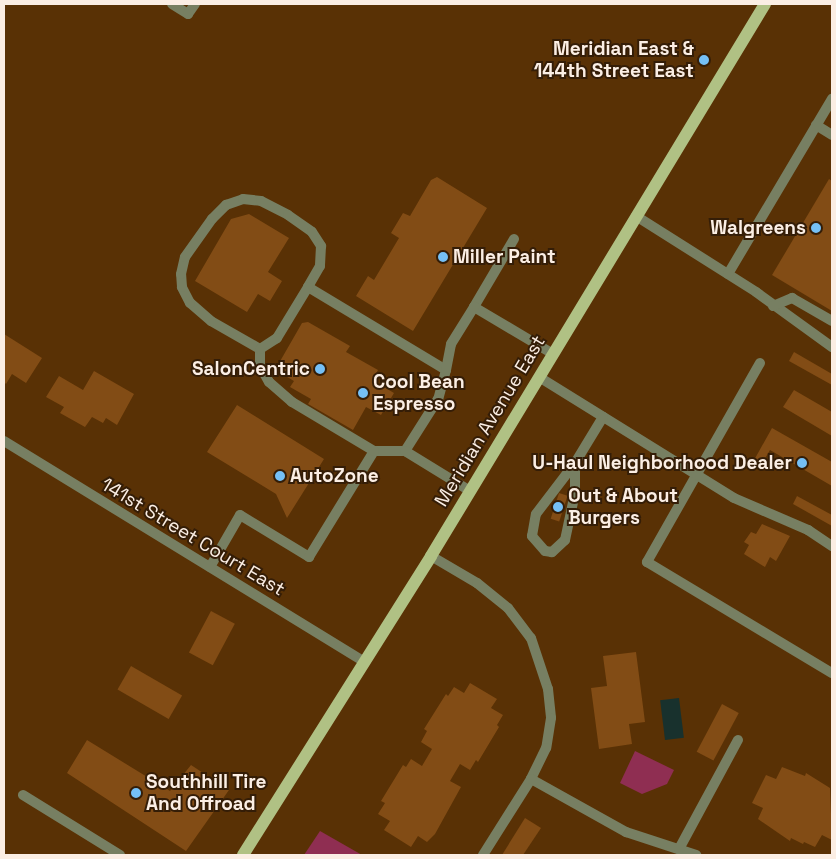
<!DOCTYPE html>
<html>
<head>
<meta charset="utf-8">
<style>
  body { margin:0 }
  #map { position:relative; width:836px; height:859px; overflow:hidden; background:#593105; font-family:"Space Grotesk",sans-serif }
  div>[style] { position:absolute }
  .green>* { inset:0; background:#8f2e52 }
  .water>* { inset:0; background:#18312d; transform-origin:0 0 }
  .building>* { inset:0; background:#824c15; transform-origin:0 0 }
  .service>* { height:10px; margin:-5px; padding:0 5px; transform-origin:5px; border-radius:5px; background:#777f62 }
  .minor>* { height:10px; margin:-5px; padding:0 5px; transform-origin:5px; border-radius:5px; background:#777f62 }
  .primary>* { height:12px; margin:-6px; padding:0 6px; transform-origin:6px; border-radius:6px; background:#b0c184 }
  .dots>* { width:14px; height:14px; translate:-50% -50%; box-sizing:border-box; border:2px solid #341d07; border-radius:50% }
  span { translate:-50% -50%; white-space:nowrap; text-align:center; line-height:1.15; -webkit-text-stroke:4px #341d07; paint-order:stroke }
  .poi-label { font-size:19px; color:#fbeee4; font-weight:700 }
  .right { translate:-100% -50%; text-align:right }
  .left { translate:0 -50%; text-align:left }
  .street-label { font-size:19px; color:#fbeee4 }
  .frame { position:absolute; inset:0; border:5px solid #fbeee4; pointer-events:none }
</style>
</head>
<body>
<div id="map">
  <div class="green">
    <i style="clip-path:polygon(635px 751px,674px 770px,667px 784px,642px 794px,620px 783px)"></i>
    <i style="clip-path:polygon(320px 831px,362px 855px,304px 855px)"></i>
  </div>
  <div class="water">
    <i style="left:679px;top:698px;width:40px;height:19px;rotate:83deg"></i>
  </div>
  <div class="building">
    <i style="clip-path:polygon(437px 177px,487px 208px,413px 331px,356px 296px,368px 276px,374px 280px,399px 238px,391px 233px,403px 213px,410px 216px,431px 180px)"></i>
    <i style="clip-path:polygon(829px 179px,832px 181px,832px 311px,772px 275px)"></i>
    <i style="clip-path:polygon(249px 214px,289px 238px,268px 272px,282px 281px,270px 301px,258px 294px,247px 312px,195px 281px,231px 219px)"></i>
    <i style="clip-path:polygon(308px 322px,350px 346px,346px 352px,378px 370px,372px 380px,394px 393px,381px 415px,366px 407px,353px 430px,308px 404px,311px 399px,290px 387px,294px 381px,275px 370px,302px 323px)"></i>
    <i style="clip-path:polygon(4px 334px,42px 358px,26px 383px,12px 374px,6px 384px,4px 382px)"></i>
    <i style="clip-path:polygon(794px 352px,832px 374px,832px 385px,789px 361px)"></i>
    <i style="clip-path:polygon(94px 371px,134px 394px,117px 425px,106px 418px,103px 423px,92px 417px,85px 427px,60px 413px,64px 407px,46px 397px,59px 376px,83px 390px)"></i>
    <i style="clip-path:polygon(794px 390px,832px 412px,832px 436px,783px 407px)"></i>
    <i style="clip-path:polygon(237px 405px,324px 459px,287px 518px,276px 494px,207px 452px)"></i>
    <i style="clip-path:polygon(772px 428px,832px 462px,832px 486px,770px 450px,760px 467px,753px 462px)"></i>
    <i style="left:559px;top:493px;width:9px;height:27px;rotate:18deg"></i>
    <i style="clip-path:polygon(797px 496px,832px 515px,832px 526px,793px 504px)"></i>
    <i style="clip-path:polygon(762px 524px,790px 536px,776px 561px,770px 557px,765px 567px,744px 554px,749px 545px,744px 542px,751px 532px,756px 534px)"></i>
    <i style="left:211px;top:611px;width:27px;height:47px;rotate:28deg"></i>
    <i style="clip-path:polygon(636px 652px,645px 722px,629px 724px,632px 744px,599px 749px,591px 688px,607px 686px,603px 656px)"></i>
    <i style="left:131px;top:666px;width:59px;height:27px;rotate:30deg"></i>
    <i style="clip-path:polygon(470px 683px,497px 699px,491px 708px,503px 715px,497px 725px,499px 727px,478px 762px,476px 760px,470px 770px,460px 764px,450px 781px,461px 787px,435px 834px,427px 842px,418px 836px,411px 847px,384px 830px,390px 821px,378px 814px,385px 803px,381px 801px,403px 765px,406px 767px,411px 759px,422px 766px,432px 749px,421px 742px,427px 731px,424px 729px,446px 694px,448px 696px,454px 687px,464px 693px)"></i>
    <i style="left:722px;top:704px;width:19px;height:54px;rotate:28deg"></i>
    <i style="clip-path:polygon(87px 740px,170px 791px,191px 765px,229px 790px,186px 851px,67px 773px)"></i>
    <i style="clip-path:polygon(782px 767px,805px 776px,806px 773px,830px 788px,832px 840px,822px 835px,815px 847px,804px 842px,803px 844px,791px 838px,790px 841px,758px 819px,763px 808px,752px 803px,766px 775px,776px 779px)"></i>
    <i style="clip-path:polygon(525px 818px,541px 828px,523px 855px,502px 855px)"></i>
  </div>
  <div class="service">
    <i style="left:816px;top:125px;width:19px;rotate:32deg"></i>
    <i style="left:636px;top:216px;width:142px;rotate:32.3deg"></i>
    <i style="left:756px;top:292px;width:94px;rotate:35.9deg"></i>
    <i style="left:514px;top:239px;width:79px;rotate:120.5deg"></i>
    <i style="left:474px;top:307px;width:92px;rotate:30.7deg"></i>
    <i style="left:728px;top:274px;width:204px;rotate:-59.3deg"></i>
    <i style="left:308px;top:287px;width:161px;rotate:31deg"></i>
    <i style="left:446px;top:370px;width:30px;rotate:105deg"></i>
    <i style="left:438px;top:399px;width:62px;rotate:122.4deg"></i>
    <i style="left:405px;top:451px;width:31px;rotate:180deg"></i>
    <i style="left:773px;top:306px;width:21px;rotate:-23deg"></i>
    <i style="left:792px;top:298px;width:46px;rotate:29.9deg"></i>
    <i style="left:760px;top:363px;width:229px;rotate:119.6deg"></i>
    <i style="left:647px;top:562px;width:216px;rotate:31deg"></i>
    <i style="left:446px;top:370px;width:26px;rotate:-79deg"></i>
    <i style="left:451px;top:344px;width:44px;rotate:-58.1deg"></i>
    <i style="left:539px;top:377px;width:229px;rotate:31.8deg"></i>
    <i style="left:734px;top:498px;width:81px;rotate:23.4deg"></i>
    <i style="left:808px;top:530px;width:29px;rotate:34deg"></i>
    <i style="left:405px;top:451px;width:76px;rotate:31.6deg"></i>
    <i style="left:575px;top:463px;width:30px;rotate:90deg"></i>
    <i style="left:575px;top:493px;width:48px;rotate:102deg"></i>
    <i style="left:565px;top:540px;width:18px;rotate:137deg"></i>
    <i style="left:552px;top:552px;width:7px;rotate:-172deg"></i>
    <i style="left:545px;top:551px;width:20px;rotate:-131deg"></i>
    <i style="left:532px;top:536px;width:22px;rotate:-80deg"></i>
    <i style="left:536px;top:514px;width:64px;rotate:-52.6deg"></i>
    <i style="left:575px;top:463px;width:54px;rotate:-58.7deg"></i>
    <i style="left:431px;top:556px;width:53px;rotate:30.4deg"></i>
    <i style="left:477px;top:583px;width:40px;rotate:39deg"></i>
    <i style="left:508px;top:608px;width:38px;rotate:53deg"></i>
    <i style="left:531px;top:638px;width:54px;rotate:71.6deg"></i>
    <i style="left:548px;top:689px;width:29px;rotate:84deg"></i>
    <i style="left:551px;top:718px;width:30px;rotate:99deg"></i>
    <i style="left:546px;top:748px;width:34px;rotate:116deg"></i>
    <i style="left:531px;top:779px;width:90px;rotate:122.3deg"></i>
    <i style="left:210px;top:567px;width:60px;rotate:-60deg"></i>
    <i style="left:240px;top:515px;width:81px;rotate:31.3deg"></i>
    <i style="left:309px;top:557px;width:124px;rotate:-58.5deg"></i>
    <i style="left:374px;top:451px;width:96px;rotate:-149.1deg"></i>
    <i style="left:292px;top:402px;width:30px;rotate:-139deg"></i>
    <i style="left:269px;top:382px;width:18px;rotate:-119deg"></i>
    <i style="left:260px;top:366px;width:17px;rotate:-90deg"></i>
    <i style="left:260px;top:349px;width:56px;rotate:-150.3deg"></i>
    <i style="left:211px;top:321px;width:28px;rotate:-139deg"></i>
    <i style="left:190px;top:303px;width:18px;rotate:-117deg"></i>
    <i style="left:182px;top:287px;width:13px;rotate:-94deg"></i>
    <i style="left:181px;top:274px;width:17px;rotate:-77deg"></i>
    <i style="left:185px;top:257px;width:47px;rotate:-54.6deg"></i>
    <i style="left:212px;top:219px;width:20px;rotate:-45deg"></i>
    <i style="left:226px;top:205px;width:18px;rotate:-19deg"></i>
    <i style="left:243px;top:199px;width:18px;rotate:6deg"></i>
    <i style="left:261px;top:201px;width:30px;rotate:27deg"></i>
    <i style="left:288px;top:215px;width:29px;rotate:35deg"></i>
    <i style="left:312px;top:232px;width:17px;rotate:57deg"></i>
    <i style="left:321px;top:246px;width:20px;rotate:93deg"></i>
    <i style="left:320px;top:266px;width:24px;rotate:120deg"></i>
    <i style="left:308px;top:287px;width:60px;rotate:121.3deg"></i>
    <i style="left:277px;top:338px;width:20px;rotate:147deg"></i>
    <i style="left:531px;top:779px;width:109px;rotate:29.2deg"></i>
    <i style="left:626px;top:832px;width:74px;rotate:18.2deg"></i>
    <i style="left:23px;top:795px;width:114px;rotate:31.7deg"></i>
    <i style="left:679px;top:849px;width:124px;rotate:-61.6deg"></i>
  </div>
  <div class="minor">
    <i style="left:172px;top:4px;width:19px;rotate:32deg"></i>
    <i style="left:188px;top:14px;width:12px;rotate:-55deg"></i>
    <i style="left:4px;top:441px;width:423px;rotate:31.5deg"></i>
  </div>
  <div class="primary">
    <i style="left:243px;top:855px;width:353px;rotate:-57.8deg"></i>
    <i style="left:431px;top:556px;width:645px;rotate:-58.82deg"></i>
  </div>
  <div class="dots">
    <i style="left:704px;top:60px;background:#75c0f6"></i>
    <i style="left:816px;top:228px;background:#75c0f6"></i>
    <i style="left:443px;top:257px;background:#75c0f6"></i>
    <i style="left:320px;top:369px;background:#75c0f6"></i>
    <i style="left:363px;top:393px;background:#75c0f6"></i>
    <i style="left:802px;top:463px;background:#75c0f6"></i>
    <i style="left:280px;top:476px;background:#75c0f6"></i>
    <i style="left:558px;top:507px;background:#75c0f6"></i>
    <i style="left:136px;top:793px;background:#75c0f6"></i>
  </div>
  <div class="poi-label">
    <span class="right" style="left:694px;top:60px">Meridian East &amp;<br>144th Street East</span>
    <span class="right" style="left:806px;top:228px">Walgreens</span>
    <span class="left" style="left:453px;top:257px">Miller Paint</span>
    <span class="right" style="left:310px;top:369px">SalonCentric</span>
    <span class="left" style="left:373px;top:393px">Cool Bean<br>Espresso</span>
    <span class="right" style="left:792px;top:463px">U-Haul Neighborhood Dealer</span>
    <span class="left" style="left:290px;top:476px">AutoZone</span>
    <span class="left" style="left:568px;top:507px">Out &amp; About<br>Burgers</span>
    <span class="left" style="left:146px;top:793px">Southhill Tire<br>And Offroad</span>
  </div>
  <div class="street-label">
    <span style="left:490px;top:421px;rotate:-59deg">Meridian Avenue East</span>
    <span style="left:193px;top:537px;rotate:31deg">141st Street Court East</span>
  </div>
  <div class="frame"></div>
</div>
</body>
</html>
